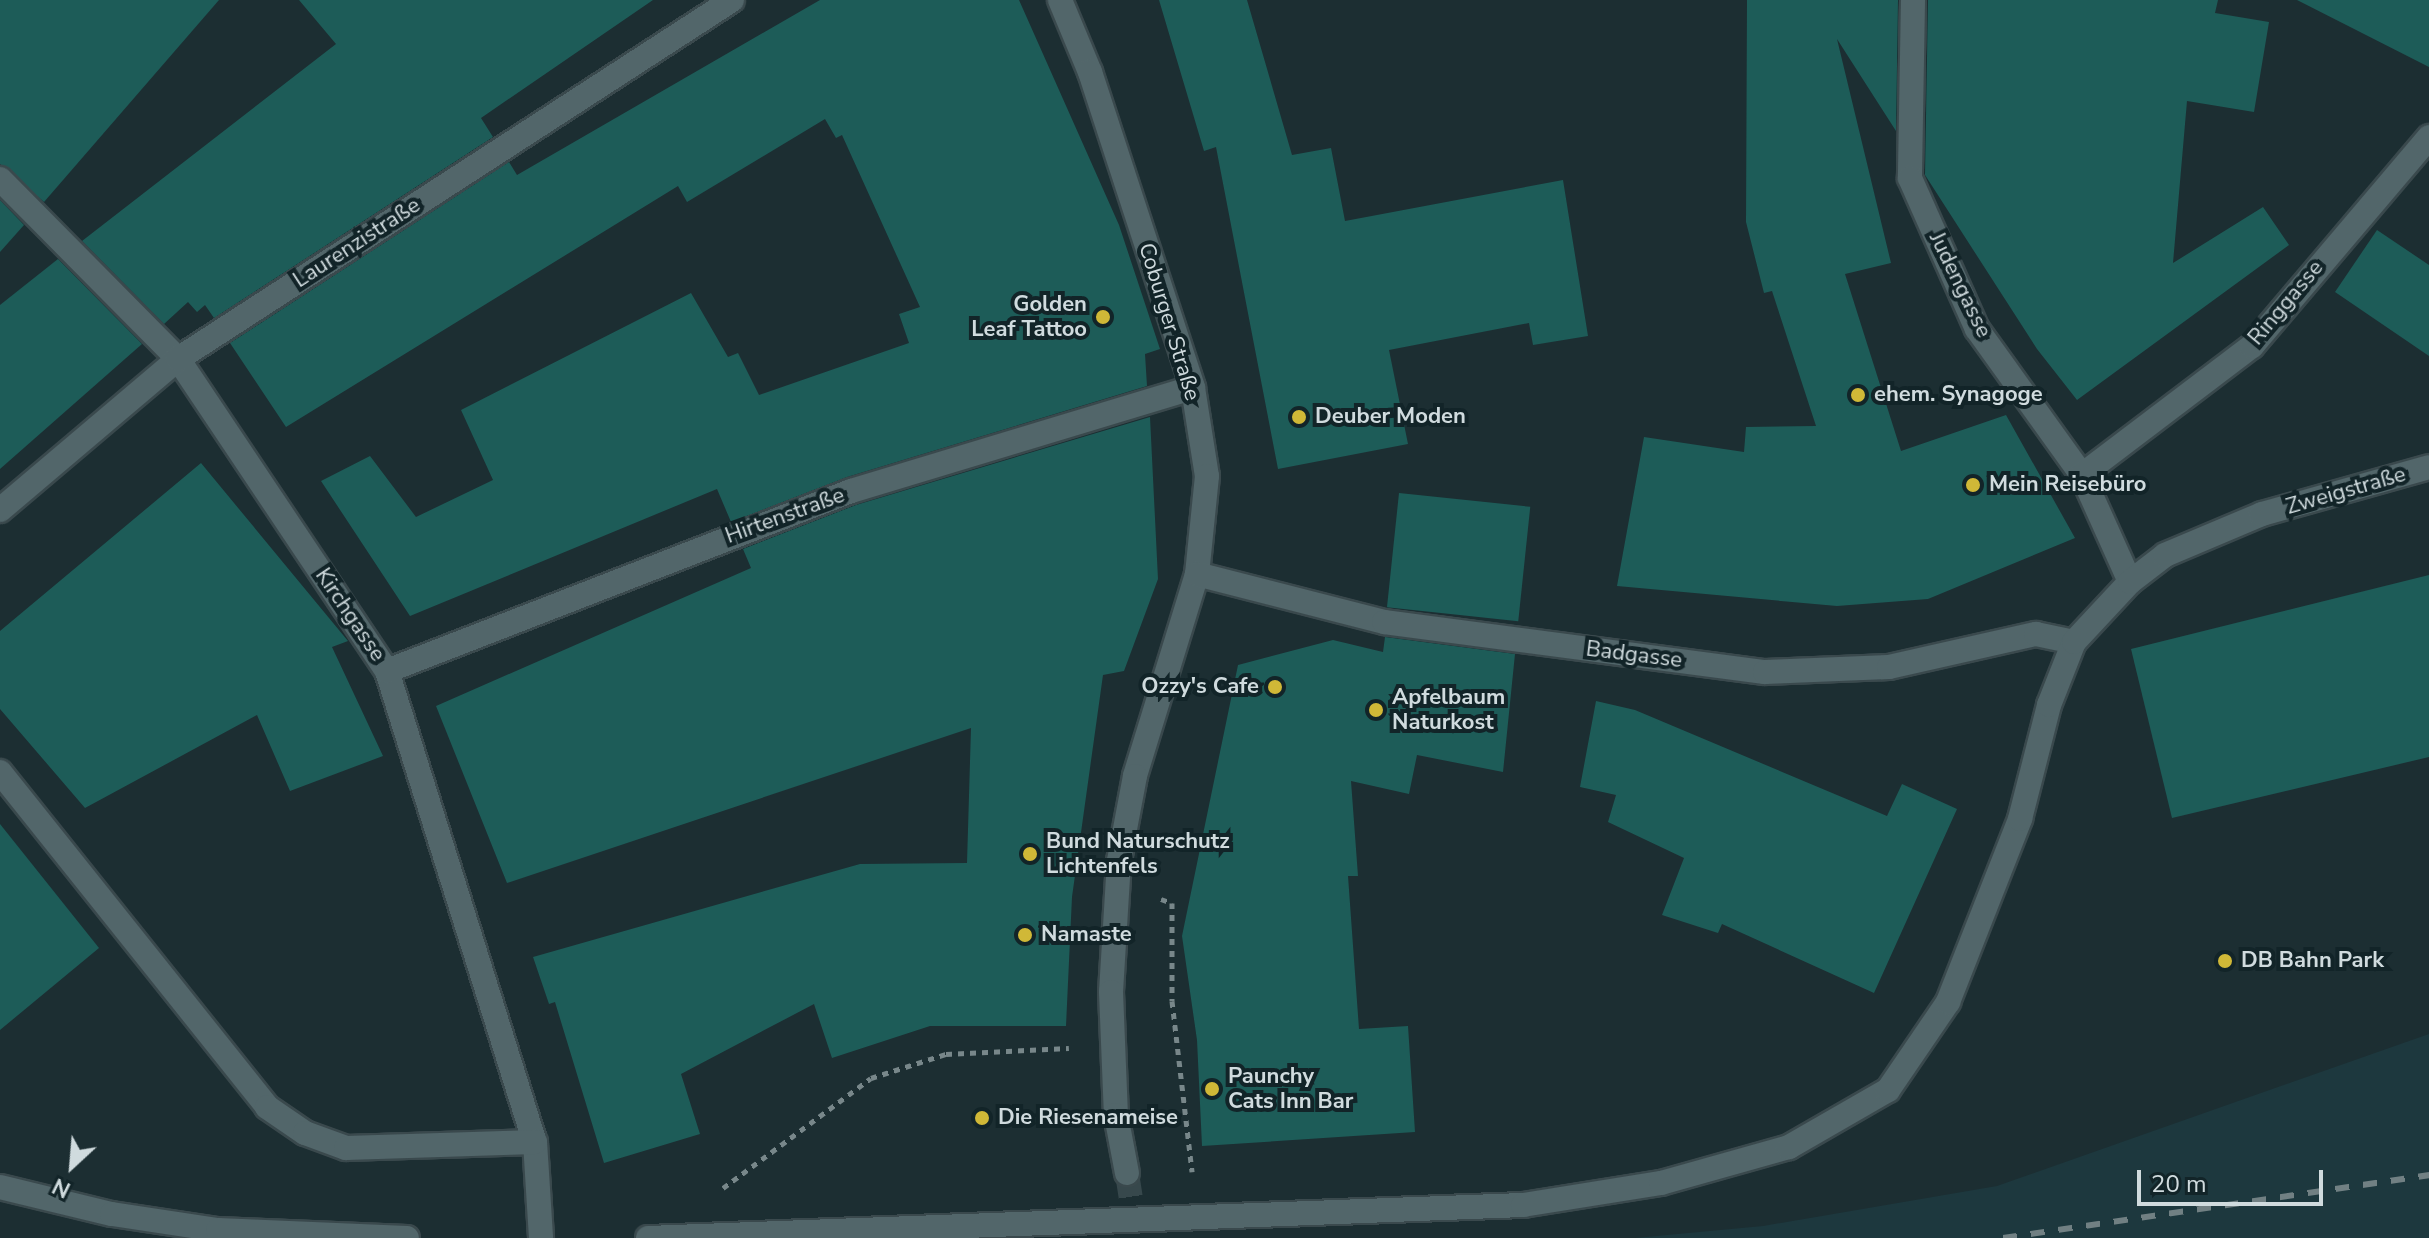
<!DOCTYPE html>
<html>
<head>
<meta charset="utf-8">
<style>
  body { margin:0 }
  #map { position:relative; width:2429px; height:1238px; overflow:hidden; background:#1c2e32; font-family:"Nunito Sans",sans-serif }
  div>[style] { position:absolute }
  .built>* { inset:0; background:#1d383e }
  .building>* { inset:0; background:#1d5c58; transform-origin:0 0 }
  .street-tunnel>* { height:24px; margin-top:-12px; transform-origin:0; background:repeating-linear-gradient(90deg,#37484c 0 24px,transparent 0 36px) }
  .path>* { height:5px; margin-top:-2.5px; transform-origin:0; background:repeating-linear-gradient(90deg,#78878a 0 6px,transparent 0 12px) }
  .roads { filter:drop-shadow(2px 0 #3a494d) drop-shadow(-2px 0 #3a494d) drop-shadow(0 2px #3a494d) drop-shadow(0 -2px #3a494d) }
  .street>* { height:24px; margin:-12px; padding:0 12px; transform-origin:12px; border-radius:12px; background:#52666a }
  .secondary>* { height:24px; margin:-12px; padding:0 12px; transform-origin:12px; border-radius:12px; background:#52666a }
  .rail>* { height:6px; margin-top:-3px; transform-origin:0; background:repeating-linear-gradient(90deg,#718083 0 14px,transparent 0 28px) }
  .dots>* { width:22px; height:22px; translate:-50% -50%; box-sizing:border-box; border:4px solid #122428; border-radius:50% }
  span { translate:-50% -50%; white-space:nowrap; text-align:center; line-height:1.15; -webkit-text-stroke:8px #122428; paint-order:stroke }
  .street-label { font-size:22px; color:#d0dbde }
  .poi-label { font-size:22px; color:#d0dbde; font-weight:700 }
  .right { translate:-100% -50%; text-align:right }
  .left { translate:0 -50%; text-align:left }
  .north { position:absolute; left:32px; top:1126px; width:80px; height:80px; -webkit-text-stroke:6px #122428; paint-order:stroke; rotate:206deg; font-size:22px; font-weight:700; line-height:32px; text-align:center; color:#d0dbde }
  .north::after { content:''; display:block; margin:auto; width:28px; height:36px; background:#d0dbde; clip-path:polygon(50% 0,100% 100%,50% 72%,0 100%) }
  .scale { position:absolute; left:2137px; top:1170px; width:186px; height:36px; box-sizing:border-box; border:4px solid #d0dbde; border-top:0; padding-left:10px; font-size:24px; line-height:28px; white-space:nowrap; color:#d0dbde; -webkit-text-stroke:6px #122428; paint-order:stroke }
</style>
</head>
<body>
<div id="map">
  <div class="built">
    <i style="clip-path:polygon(2429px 1034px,2429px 1238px,1635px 1238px,1763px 1226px,1997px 1186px)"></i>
  </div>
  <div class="building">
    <i style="clip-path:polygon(0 0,219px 0,44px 202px,0 164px)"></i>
    <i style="clip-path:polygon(299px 0,653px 0,481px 118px,493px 137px,214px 318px,205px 305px,197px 312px,188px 302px,164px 324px,82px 241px,336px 44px)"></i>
    <i style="clip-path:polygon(820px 0,1019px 0,1119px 225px,1160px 349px,1145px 354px,1147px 386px,847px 477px,731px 522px,717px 489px,410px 616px,321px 481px,370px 456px,416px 517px,493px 480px,461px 410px,691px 293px,728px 357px,738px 353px,759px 395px,909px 343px,899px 314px,920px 307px,842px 135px,836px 138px,825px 119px,687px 202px,678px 186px,286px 427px,230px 343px,509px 162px,517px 175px)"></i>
    <i style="clip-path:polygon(1159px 0,1247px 0,1292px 155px,1331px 148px,1345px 221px,1563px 180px,1588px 336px,1533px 345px,1529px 323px,1389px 350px,1408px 444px,1278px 469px,1216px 147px,1204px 151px)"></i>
    <i style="clip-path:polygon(1747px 0,1898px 0,1896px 131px,1837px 39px,1891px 263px,1845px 274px,1901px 451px,2006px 415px,2075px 538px,1928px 599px,1837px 606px,1617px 586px,1644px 437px,1744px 452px,1746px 427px,1816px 426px,1772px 291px,1764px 293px,1746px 222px)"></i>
    <i style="clip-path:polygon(1928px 0,2218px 0,2215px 13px,2269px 22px,2254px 112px,2187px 101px,2173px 263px,2263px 207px,2289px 245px,2077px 400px,2037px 349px,1925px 175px)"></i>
    <i style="clip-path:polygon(2297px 0,2429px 0,2429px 67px)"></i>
    <i style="clip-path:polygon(0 200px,24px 225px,0 252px)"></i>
    <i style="clip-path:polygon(2377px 230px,2429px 265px,2429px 356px,2335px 292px)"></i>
    <i style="clip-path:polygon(58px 259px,142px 344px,0 469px,0 305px)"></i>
    <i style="clip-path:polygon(1150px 417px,1158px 579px,1124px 671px,1103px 675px,1072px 897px,1066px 1026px,930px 1026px,832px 1058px,814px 1004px,681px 1074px,700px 1134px,604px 1163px,555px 1002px,549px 1004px,533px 957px,860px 864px,967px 863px,971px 728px,507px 883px,436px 706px,751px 568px,743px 549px,856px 505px)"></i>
    <i style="clip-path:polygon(201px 463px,348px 641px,332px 647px,383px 756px,290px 791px,257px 715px,85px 808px,0 709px,0 631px)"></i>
    <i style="left:1399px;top:493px;width:132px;height:115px;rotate:6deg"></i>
    <i style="clip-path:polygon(2429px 575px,2429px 757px,2172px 818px,2131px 649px)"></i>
    <i style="clip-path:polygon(1385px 637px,1515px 654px,1503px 772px,1417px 755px,1409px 794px,1351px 781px,1358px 876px,1348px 876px,1359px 1029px,1408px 1026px,1415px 1132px,1202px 1146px,1197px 1040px,1182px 936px,1238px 665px,1333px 640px,1383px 652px)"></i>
    <i style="clip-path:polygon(1596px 701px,1635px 710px,1887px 816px,1902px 784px,1957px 809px,1874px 993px,1722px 924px,1718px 933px,1662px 915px,1684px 858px,1608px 822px,1616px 795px,1580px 787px)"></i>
    <i style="clip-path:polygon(0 824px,99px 948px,0 1030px)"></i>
  </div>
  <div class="street-tunnel">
    <i style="left:1127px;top:1173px;width:66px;rotate:81.3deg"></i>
  </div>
  <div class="path">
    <i style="left:1161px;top:899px;width:12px;rotate:20deg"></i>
    <i style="left:1172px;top:903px;width:98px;rotate:90deg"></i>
    <i style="left:1172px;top:1001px;width:172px;rotate:83.3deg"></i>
    <i style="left:723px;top:1188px;width:184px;rotate:-36.6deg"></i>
    <i style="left:871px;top:1078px;width:79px;rotate:-17.7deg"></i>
    <i style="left:946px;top:1054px;width:123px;rotate:-2.8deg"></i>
  </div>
  <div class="roads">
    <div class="street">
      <i style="left:1060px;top:0;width:78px;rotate:67.4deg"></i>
      <i style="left:1090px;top:72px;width:332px;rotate:71.9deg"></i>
      <i style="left:1193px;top:388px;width:89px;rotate:81deg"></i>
      <i style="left:1207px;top:476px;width:99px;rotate:95.8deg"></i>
      <i style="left:1197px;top:574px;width:211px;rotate:107.1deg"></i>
      <i style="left:1135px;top:776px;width:86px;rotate:100.7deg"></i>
      <i style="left:1119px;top:861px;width:131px;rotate:93.5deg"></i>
      <i style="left:1111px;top:992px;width:123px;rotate:87.7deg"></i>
      <i style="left:1116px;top:1115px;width:59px;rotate:79.3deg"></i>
      <i style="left:1913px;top:0;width:178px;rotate:91deg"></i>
      <i style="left:1910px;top:178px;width:165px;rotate:66.1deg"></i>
      <i style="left:1977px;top:329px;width:180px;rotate:54.3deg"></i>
      <i style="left:2082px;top:475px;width:117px;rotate:65.8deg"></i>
      <i style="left:0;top:179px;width:253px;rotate:45.3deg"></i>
      <i style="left:178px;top:359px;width:376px;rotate:56.2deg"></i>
      <i style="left:387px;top:671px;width:494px;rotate:72.6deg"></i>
      <i style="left:535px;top:1142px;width:96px;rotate:86.4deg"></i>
      <i style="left:2082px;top:475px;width:213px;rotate:-37.2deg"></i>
      <i style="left:2252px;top:346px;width:274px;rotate:-49.7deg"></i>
      <i style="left:0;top:510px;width:233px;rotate:-40.3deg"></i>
      <i style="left:178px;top:359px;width:660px;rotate:-32.94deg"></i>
      <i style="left:1197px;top:574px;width:193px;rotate:14.4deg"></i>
      <i style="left:1384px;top:622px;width:384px;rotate:7.5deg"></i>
      <i style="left:1765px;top:672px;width:124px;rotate:-2.3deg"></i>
      <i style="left:1889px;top:667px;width:151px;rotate:-12.7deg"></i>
      <i style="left:2036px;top:634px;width:39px;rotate:12deg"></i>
      <i style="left:387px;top:671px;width:498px;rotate:-21.2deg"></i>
      <i style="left:851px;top:491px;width:357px;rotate:-16.8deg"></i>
      <i style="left:0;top:772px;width:428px;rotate:51.4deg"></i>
      <i style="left:267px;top:1107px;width:46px;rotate:34.4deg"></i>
      <i style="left:305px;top:1133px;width:44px;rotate:20.1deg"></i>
      <i style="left:346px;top:1148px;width:189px;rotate:-1.8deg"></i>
    </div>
    <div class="secondary">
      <i style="left:0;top:1187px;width:115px;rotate:13.6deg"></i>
      <i style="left:112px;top:1214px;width:107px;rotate:8.6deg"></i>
      <i style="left:218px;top:1230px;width:189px;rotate:2.4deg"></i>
      <i style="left:648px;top:1238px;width:876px;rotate:-2.16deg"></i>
      <i style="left:1523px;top:1205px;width:140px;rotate:-9.1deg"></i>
      <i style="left:1661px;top:1183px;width:133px;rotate:-15.7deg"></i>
      <i style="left:1789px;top:1147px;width:114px;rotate:-29.9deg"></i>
      <i style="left:1888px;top:1090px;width:107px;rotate:-55.7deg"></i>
      <i style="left:1948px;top:1002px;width:197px;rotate:-68.5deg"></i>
      <i style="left:2020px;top:819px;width:118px;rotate:-75.7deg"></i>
      <i style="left:2049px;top:705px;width:68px;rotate:-68.4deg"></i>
      <i style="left:2074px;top:642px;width:82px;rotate:-47deg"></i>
      <i style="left:2130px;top:582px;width:44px;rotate:-37.6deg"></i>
      <i style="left:2165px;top:555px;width:105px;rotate:-22.9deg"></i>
      <i style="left:2262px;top:514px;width:173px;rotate:-15.7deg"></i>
    </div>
  </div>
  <div class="rail">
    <i style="left:2003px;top:1238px;width:431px;rotate:-8.4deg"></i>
  </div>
  <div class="dots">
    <i style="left:1103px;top:317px;background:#d0b837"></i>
    <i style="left:1858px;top:395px;background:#d0b837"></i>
    <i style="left:1299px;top:417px;background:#d0b837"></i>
    <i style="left:1973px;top:485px;background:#d0b837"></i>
    <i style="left:1275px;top:687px;background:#d0b837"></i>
    <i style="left:1376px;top:710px;background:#d0b837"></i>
    <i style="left:1030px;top:854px;background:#d0b837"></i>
    <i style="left:1025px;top:935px;background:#d0b837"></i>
    <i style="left:2225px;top:961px;background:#d0b837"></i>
    <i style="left:1212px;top:1089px;background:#d0b837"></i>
    <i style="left:982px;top:1118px;background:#d0b837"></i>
  </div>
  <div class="street-label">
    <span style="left:357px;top:243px;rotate:-33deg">Laurenzistraße</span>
    <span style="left:1960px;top:285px;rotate:64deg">Judengasse</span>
    <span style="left:2286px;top:303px;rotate:-50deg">Ringgasse</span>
    <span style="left:1169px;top:322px;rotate:73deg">Coburger Straße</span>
    <span style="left:2346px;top:491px;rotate:-16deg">Zweigstraße</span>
    <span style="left:785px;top:516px;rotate:-20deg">Hirtenstraße</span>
    <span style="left:350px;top:615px;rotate:56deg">Kirchgasse</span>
    <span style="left:1634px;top:655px;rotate:7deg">Badgasse</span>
  </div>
  <div class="poi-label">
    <span class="right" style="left:1087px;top:317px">Golden<br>Leaf Tattoo</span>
    <span class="left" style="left:1874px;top:395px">ehem. Synagoge</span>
    <span class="left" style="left:1315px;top:417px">Deuber Moden</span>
    <span class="left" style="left:1989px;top:485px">Mein Reisebüro</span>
    <span class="right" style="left:1259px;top:687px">Ozzy's Cafe</span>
    <span class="left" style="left:1392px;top:710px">Apfelbaum<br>Naturkost</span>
    <span class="left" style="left:1046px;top:854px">Bund Naturschutz<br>Lichtenfels</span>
    <span class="left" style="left:1041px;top:935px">Namaste</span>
    <span class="left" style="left:2241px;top:961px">DB Bahn Park</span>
    <span class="left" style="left:1228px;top:1089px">Paunchy<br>Cats Inn Bar</span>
    <span class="left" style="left:998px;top:1118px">Die Riesenameise</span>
  </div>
  <div class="north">N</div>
  <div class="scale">20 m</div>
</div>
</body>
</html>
